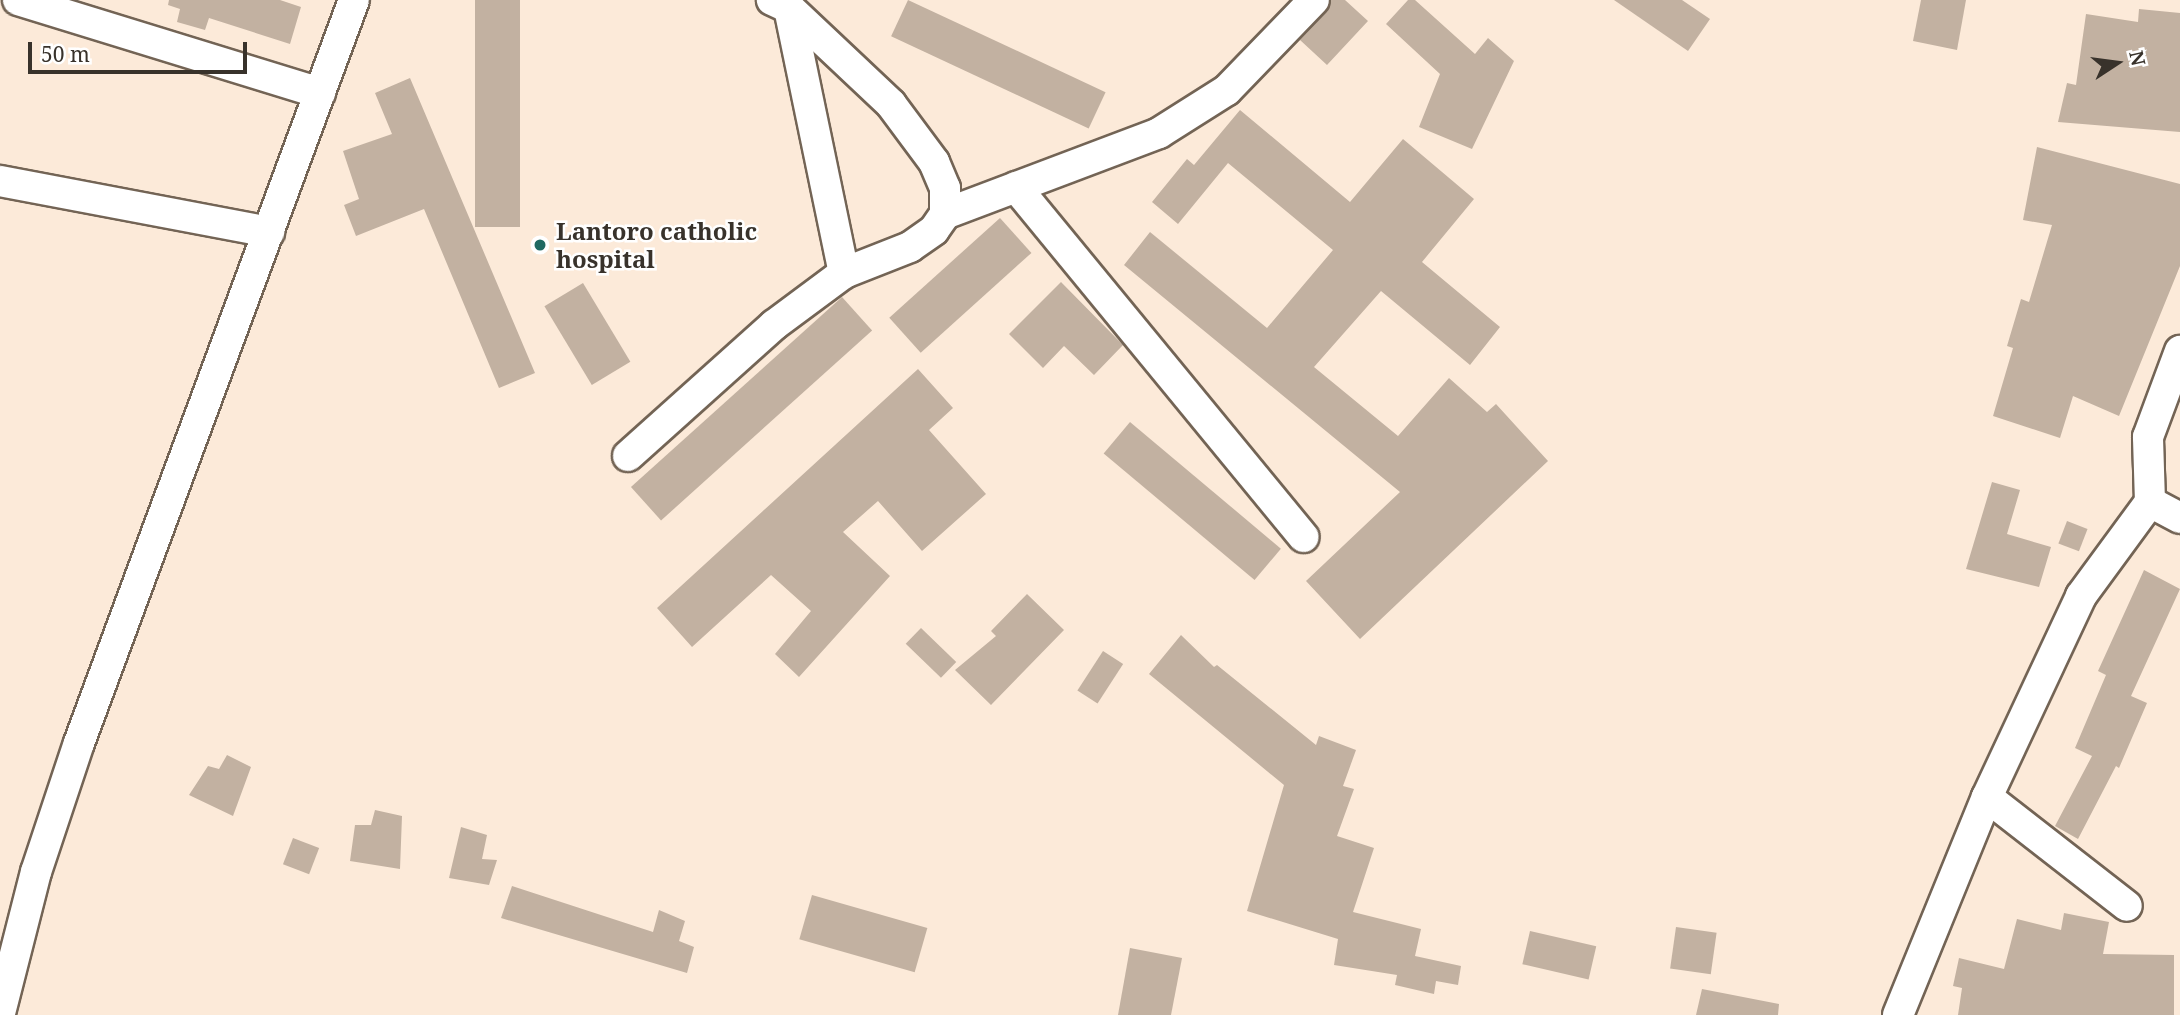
<!DOCTYPE html>
<html>
<head>
<meta charset="utf-8">
<style>
  body { margin:0 }
  #map { position:relative; width:2180px; height:1015px; overflow:hidden; background:#fcead9; font-family:"Noto Serif",serif }
  div>[style] { position:absolute }
  .building>* { inset:0; background:#c2b1a1; transform-origin:0 0 }
  .roads { filter:drop-shadow(2px 0 #736455) drop-shadow(-2px 0 #736455) drop-shadow(0 2px #736455) drop-shadow(0 -2px #736455) }
  .minor>* { height:30px; margin:-15px; padding:0 15px; transform-origin:15px; border-radius:15px; background:#fff }
  .dots>* { width:19px; height:19px; translate:-50% -50%; box-sizing:border-box; border:4px solid #fff; border-radius:50% }
  span { translate:-50% -50%; white-space:nowrap; text-align:center; line-height:1.15; -webkit-text-stroke:5px #fff; paint-order:stroke }
  .poi-label { font-size:24px; color:#38322b; font-weight:700 }
  .left { translate:0 -50%; text-align:left }
  .north { position:absolute; left:2082px; top:28px; width:70px; height:70px; -webkit-text-stroke:5px #fff; paint-order:stroke; rotate:77deg; font-size:19px; font-weight:700; line-height:28px; text-align:center; color:#38322b }
  .north::after { content:''; display:block; margin:auto; width:24px; height:32px; background:#38322b; clip-path:polygon(50% 0,100% 100%,50% 72%,0 100%) }
  .scale { position:absolute; left:28px; top:42px; width:219px; height:32px; box-sizing:border-box; border:4px solid #38322b; border-top:0; padding-left:9px; font-size:21px; line-height:24px; white-space:nowrap; color:#38322b; -webkit-text-stroke:5px #fff; paint-order:stroke }
</style>
</head>
<body>
<div id="map">
  <div class="building">
    <i style="clip-path:polygon(169px 0,280px 0,301px 7px,290px 44px,209px 18px,205px 30px,177px 22px,180px 9px,168px 5px)"></i>
    <i style="left:475px;top:0;width:45px;height:227px"></i>
    <i style="left:908px;top:0;width:218px;height:40px;rotate:25deg"></i>
    <i style="clip-path:polygon(1331px 0,1345px 0,1368px 21px,1327px 65px,1300px 40px,1327px 12px)"></i>
    <i style="clip-path:polygon(1408px 0,1415px 0,1475px 54px,1488px 38px,1514px 61px,1472px 149px,1419px 127px,1440px 74px,1386px 24px)"></i>
    <i style="clip-path:polygon(1614px 0,1682px 0,1710px 19px,1688px 51px)"></i>
    <i style="clip-path:polygon(1921px 0,1966px 0,1957px 50px,1913px 41px)"></i>
    <i style="clip-path:polygon(2139px 9px,2180px 13px,2180px 132px,2058px 122px,2067px 83px,2076px 85px,2086px 14px,2138px 22px)"></i>
    <i style="clip-path:polygon(410px 78px,535px 373px,499px 388px,424px 209px,356px 236px,344px 205px,359px 199px,343px 151px,392px 134px,375px 93px)"></i>
    <i style="clip-path:polygon(1240px 110px,1350px 202px,1403px 139px,1474px 199px,1422px 262px,1500px 327px,1470px 365px,1381px 291px,1314px 367px,1398px 436px,1449px 378px,1487px 412px,1496px 404px,1548px 461px,1360px 639px,1306px 581px,1400px 492px,1124px 265px,1150px 232px,1267px 328px,1333px 250px,1228px 163px,1178px 224px,1152px 202px,1187px 159px,1194px 165px)"></i>
    <i style="clip-path:polygon(2037px 147px,2180px 184px,2180px 266px,2119px 416px,2073px 396px,2060px 438px,1993px 416px,2013px 348px,2007px 346px,2021px 299px,2029px 302px,2052px 225px,2023px 220px)"></i>
    <i style="left:1000px;top:218px;width:47px;height:149px;rotate:48deg"></i>
    <i style="clip-path:polygon(1061px 282px,1123px 345px,1094px 375px,1064px 346px,1043px 368px,1009px 334px)"></i>
    <i style="left:583px;top:283px;width:92px;height:45px;rotate:59deg"></i>
    <i style="left:842px;top:297px;width:45px;height:284px;rotate:48deg"></i>
    <i style="clip-path:polygon(918px 369px,953px 408px,929px 430px,986px 494px,922px 551px,878px 501px,843px 532px,890px 576px,799px 677px,775px 654px,811px 611px,771px 575px,692px 647px,657px 608px)"></i>
    <i style="left:1130px;top:422px;width:197px;height:41px;rotate:40deg"></i>
    <i style="clip-path:polygon(1992px 482px,2020px 490px,2007px 534px,2051px 547px,2039px 587px,1966px 569px)"></i>
    <i style="left:2067px;top:521px;width:22px;height:24px;rotate:21deg"></i>
    <i style="clip-path:polygon(2144px 570px,2180px 589px,2131px 696px,2147px 703px,2119px 768px,2116px 766px,2078px 839px,2055px 826px,2092px 756px,2075px 748px,2106px 675px,2098px 671px)"></i>
    <i style="clip-path:polygon(1027px 594px,1064px 630px,991px 705px,955px 670px,996px 636px,991px 631px)"></i>
    <i style="left:921px;top:628px;width:49px;height:22px;rotate:44deg"></i>
    <i style="clip-path:polygon(1181px 635px,1214px 667px,1217px 665px,1316px 745px,1319px 736px,1356px 750px,1343px 786px,1354px 789px,1337px 836px,1374px 848px,1353px 912px,1421px 929px,1415px 956px,1461px 966px,1458px 985px,1436px 981px,1434px 994px,1395px 985px,1397px 975px,1334px 965px,1338px 939px,1247px 911px,1284px 785px,1149px 674px)"></i>
    <i style="left:1103px;top:651px;width:24px;height:47px;rotate:33deg"></i>
    <i style="clip-path:polygon(227px 755px,251px 767px,233px 816px,189px 795px,208px 766px,219px 769px)"></i>
    <i style="clip-path:polygon(375px 810px,402px 816px,400px 869px,350px 861px,355px 825px,371px 825px)"></i>
    <i style="clip-path:polygon(461px 827px,487px 835px,482px 859px,497px 860px,489px 885px,449px 878px)"></i>
    <i style="left:293px;top:838px;width:28px;height:28px;rotate:21deg"></i>
    <i style="clip-path:polygon(512px 886px,653px 932px,659px 910px,685px 921px,679px 941px,694px 947px,687px 973px,501px 918px)"></i>
    <i style="left:812px;top:895px;width:120px;height:46px;rotate:16deg"></i>
    <i style="clip-path:polygon(2064px 913px,2109px 922px,2103px 954px,2174px 955px,2174px 1015px,1958px 1015px,1962px 988px,1953px 986px,1959px 958px,2004px 969px,2017px 919px,2061px 930px)"></i>
    <i style="left:1676px;top:927px;width:41px;height:42px;rotate:8deg"></i>
    <i style="left:1530px;top:931px;width:68px;height:34px;rotate:13deg"></i>
    <i style="clip-path:polygon(1130px 948px,1182px 958px,1171px 1015px,1118px 1015px)"></i>
    <i style="clip-path:polygon(1702px 989px,1779px 1004px,1778px 1015px,1696px 1015px)"></i>
  </div>
  <div class="roads">
    <div class="minor">
      <i style="left:18px;top:0;width:316px;rotate:17.1deg"></i>
      <i style="left:789px;top:8px;width:271px;rotate:78.3deg"></i>
      <i style="left:0;top:181px;width:274px;rotate:10.7deg"></i>
      <i style="left:1016px;top:187px;width:453px;rotate:50.6deg"></i>
      <i style="left:945px;top:214px;width:229px;rotate:-20.7deg"></i>
      <i style="left:1159px;top:133px;width:80px;rotate:-32.3deg"></i>
      <i style="left:1227px;top:90px;width:125px;rotate:-46deg"></i>
      <i style="left:628px;top:456px;width:196px;rotate:-41.9deg"></i>
      <i style="left:774px;top:325px;width:87px;rotate:-36.6deg"></i>
      <i style="left:844px;top:273px;width:71px;rotate:-21.5deg"></i>
      <i style="left:910px;top:247px;width:29px;rotate:-35deg"></i>
      <i style="left:934px;top:230px;width:19px;rotate:-55deg"></i>
      <i style="left:945px;top:214px;width:26px;rotate:-90deg"></i>
      <i style="left:945px;top:188px;width:28px;rotate:-113deg"></i>
      <i style="left:934px;top:162px;width:72px;rotate:-126.6deg"></i>
      <i style="left:891px;top:104px;width:140px;rotate:-136.7deg"></i>
      <i style="left:789px;top:8px;width:19px;rotate:-155deg"></i>
      <i style="left:2150px;top:502px;width:34px;rotate:28deg"></i>
      <i style="left:1987px;top:797px;width:177px;rotate:37.9deg"></i>
      <i style="left:0;top:1013px;width:146px;rotate:-75.7deg"></i>
      <i style="left:36px;top:872px;width:136px;rotate:-71.6deg"></i>
      <i style="left:79px;top:743px;width:792px;rotate:-69.69deg"></i>
      <i style="left:1898px;top:1015px;width:235px;rotate:-67.8deg"></i>
      <i style="left:1987px;top:797px;width:222px;rotate:-64.9deg"></i>
      <i style="left:2081px;top:596px;width:117px;rotate:-53.7deg"></i>
      <i style="left:2150px;top:502px;width:65px;rotate:-91.8deg"></i>
      <i style="left:2148px;top:437px;width:92px;rotate:-69.6deg"></i>
    </div>
  </div>
  <div class="dots">
    <i style="left:540px;top:245px;background:#1f6962"></i>
  </div>
  <div class="poi-label">
    <span class="left" style="left:556px;top:245px">Lantoro catholic<br>hospital</span>
  </div>
  <div class="north">N</div>
  <div class="scale">50 m</div>
</div>
</body>
</html>
